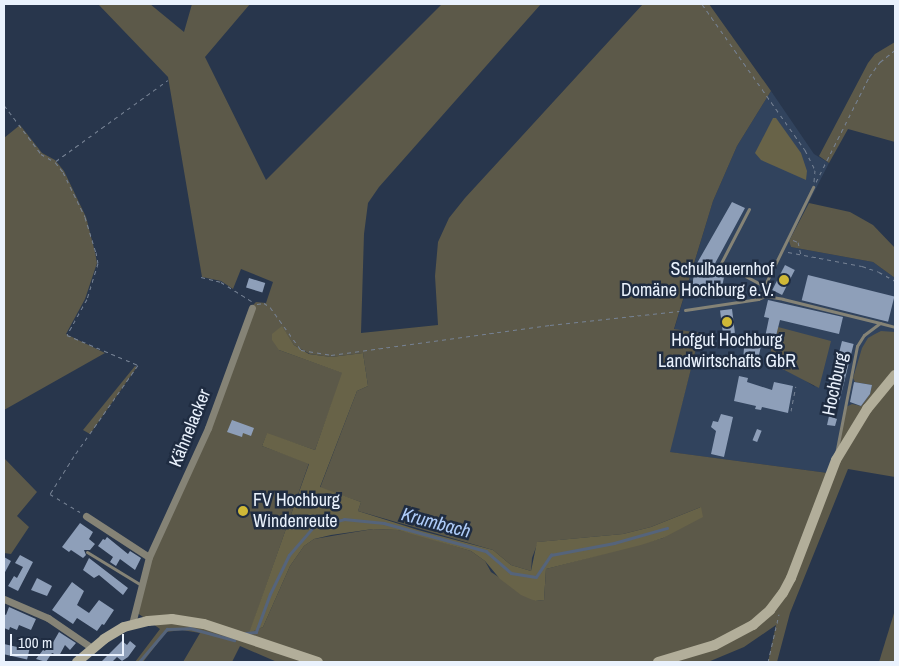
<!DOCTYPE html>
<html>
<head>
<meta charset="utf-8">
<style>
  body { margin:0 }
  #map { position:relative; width:899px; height:666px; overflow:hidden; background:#28364c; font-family:"Archivo Narrow",sans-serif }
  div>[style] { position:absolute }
  .built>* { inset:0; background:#31435d }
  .green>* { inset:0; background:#5c5949 }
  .forest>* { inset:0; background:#686348 }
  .stream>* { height:2.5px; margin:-1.25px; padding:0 1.25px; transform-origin:1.25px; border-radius:1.25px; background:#55647b }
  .building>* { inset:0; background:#8e9fb9; transform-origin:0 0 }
  .path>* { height:1px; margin-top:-0.5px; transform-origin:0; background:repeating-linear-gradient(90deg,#768294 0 4px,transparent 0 8px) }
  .lane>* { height:3px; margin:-1.5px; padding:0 1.5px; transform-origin:1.5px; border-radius:1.5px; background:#858376 }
  .street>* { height:7px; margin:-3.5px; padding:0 3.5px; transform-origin:3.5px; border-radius:3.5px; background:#858376 }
  .secondary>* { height:10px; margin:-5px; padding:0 5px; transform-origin:5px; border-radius:5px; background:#b2ae9a }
  .dots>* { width:14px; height:14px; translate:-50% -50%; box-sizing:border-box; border:2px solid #1f2c41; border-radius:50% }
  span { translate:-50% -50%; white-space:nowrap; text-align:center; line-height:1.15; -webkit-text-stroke:5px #1f2c41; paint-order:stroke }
  .poi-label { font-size:18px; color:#eaf2fd }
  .right { translate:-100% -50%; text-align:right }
  .left { translate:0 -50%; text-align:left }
  .street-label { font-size:18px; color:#eaf2fd }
  .water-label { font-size:19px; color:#aeccf9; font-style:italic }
  .frame { position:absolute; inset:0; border:5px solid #eaf2fd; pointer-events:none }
  .scale { position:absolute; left:10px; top:634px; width:114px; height:22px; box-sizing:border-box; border:2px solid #eaf2fd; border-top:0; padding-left:6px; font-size:15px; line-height:18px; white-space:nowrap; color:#eaf2fd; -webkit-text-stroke:4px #1f2c41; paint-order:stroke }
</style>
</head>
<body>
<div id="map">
  <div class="built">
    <i style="clip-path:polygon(evenodd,771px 91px,814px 154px,829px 163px,789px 241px,791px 247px,873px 262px,895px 278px,895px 370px,828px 473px,669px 452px,700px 334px,674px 330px,713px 201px,737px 146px,771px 91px,778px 328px,815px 387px,803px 379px,775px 343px,778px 328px)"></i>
  </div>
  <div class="green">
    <i style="clip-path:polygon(evenodd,98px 4px,150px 4px,184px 32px,192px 4px,250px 4px,205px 57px,266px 180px,442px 4px,541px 4px,379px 187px,368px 203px,364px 234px,361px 333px,438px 325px,435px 276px,438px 242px,449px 218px,465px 198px,643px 4px,709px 4px,771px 91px,737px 146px,713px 201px,674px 329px,700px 333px,670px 452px,828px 473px,837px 451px,846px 407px,852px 404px,861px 406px,870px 394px,872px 385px,855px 382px,853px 378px,862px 348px,868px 338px,875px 334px,881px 331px,895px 332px,895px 477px,848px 469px,790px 613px,777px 662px,768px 662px,776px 625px,744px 647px,708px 662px,277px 662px,240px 646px,232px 662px,183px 662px,200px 633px,182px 630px,166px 632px,143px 662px,135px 662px,160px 629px,136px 612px,150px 560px,206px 427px,251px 307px,256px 302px,266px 303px,273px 282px,241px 269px,233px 289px,221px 281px,202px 277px,168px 77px,98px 4px,282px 327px,294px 345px,310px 354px,331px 357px,363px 353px,368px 386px,357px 391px,320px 488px,361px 502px,358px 511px,493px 550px,511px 565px,531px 571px,532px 558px,538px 542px,623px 534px,651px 527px,701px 507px,663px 538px,546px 569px,544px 600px,535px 601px,491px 572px,485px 561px,471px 551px,415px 534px,398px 530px,373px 529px,314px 539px,304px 546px,290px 566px,263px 627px,250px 632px,309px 463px,262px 446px,267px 434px,315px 450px,343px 373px,279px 350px,282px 327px)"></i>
    <i style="clip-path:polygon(895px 42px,895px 142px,848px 129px,829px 163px,819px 156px,868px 63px,875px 54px)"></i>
    <i style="clip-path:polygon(20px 125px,42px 153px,55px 160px,64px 171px,86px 217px,95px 252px,97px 263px,85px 299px,66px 334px,105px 353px,4px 410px,4px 138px)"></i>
    <i style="clip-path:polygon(809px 203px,850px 212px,873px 225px,895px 248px,895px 278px,873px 262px,791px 247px,789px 241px)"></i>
    <i style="clip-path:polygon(778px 327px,831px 341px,819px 388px,769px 362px,772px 344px,775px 343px)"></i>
    <i style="clip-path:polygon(135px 366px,137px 367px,90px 434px,83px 430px)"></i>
    <i style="clip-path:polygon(4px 458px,37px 492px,17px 516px,29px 527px,11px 554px,4px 553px)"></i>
    <i style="clip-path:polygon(895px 610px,895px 662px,879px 662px)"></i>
  </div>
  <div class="forest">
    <i style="clip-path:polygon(773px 118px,776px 118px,801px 153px,807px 171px,806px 180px,761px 160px,755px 153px)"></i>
    <i style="clip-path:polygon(282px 326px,294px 345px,309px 354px,331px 357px,363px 353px,368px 386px,357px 391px,320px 487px,361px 502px,358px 511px,418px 530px,493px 550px,511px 565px,531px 571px,537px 542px,623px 534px,651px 527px,701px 507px,703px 517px,663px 538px,641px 545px,546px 569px,544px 600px,535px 601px,521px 595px,500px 579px,485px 561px,471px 551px,398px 530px,373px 529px,331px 535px,314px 539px,304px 546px,290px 566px,263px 627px,249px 633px,309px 464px,262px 446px,267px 433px,315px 450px,342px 373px,279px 350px,272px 340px,272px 334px)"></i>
  </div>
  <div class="stream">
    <i style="left:246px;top:633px;width:10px;rotate:-6deg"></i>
    <i style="left:256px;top:632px;width:40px;rotate:-69.8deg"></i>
    <i style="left:270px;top:594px;width:43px;rotate:-64deg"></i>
    <i style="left:289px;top:555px;width:37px;rotate:-49deg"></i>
    <i style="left:313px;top:527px;width:32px;rotate:-14deg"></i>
    <i style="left:344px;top:519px;width:40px;rotate:5.7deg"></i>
    <i style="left:384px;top:523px;width:106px;rotate:15.4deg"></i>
    <i style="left:486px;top:551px;width:33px;rotate:41deg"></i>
    <i style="left:511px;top:573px;width:25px;rotate:9deg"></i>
    <i style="left:536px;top:577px;width:27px;rotate:-56deg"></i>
    <i style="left:551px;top:555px;width:64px;rotate:-10.8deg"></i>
    <i style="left:614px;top:543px;width:55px;rotate:-15.8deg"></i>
    <i style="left:139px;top:662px;width:43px;rotate:-49.7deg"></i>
    <i style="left:167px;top:629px;width:23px;rotate:-2deg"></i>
    <i style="left:190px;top:628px;width:46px;rotate:15.3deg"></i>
  </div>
  <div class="building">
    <i style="clip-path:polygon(732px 202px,745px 208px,712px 269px,725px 272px,721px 292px,692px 285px,696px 265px)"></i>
    <i style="left:785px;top:265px;width:11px;height:28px;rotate:27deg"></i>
    <i style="left:808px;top:275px;width:89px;height:26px;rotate:14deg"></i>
    <i style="left:249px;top:278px;width:17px;height:10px;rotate:17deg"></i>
    <i style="clip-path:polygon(768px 300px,843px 317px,839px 334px,780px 320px,774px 344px,764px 342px,769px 318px,764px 317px)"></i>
    <i style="left:732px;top:309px;width:24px;height:12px;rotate:83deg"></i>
    <i style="left:842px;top:341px;width:12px;height:58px;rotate:14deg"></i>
    <i style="clip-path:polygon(747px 343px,761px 346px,757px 364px,743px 361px,744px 348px,746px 348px)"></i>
    <i style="clip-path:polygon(739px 376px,748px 378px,747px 382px,772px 390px,774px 382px,793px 386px,788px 413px,762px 407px,761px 410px,755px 409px,756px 406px,734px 401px)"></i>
    <i style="clip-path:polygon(854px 382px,872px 385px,870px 394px,861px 406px,850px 402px)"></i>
    <i style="clip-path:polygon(721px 414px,733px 417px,724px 457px,711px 454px,716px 431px,711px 427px,713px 421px,718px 422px)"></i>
    <i style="clip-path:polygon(829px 416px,837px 419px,835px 426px,827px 425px)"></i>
    <i style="clip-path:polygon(232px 420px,254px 428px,251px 436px,243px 433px,242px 437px,227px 432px)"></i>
    <i style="left:757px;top:429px;width:5px;height:12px;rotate:22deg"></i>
    <i style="clip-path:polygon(80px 523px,93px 532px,89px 539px,95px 544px,90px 550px,84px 550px,86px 555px,83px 558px,71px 550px,69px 552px,62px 547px)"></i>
    <i style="clip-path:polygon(107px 537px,128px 554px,130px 551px,141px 558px,135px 570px,120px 559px,116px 566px,110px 562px,113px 557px,98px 546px,103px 539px,105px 540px)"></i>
    <i style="clip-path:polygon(20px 555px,33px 562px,18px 591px,8px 586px,14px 576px,17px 578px,23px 567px,15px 563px)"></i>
    <i style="clip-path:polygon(4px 557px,11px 561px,4px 574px)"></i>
    <i style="clip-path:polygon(89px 558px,128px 588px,123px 595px,99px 575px,94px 578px,83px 570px)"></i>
    <i style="clip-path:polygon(37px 578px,52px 586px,47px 596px,31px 590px)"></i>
    <i style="clip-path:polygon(72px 582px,84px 591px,77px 605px,89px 613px,99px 600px,114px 610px,104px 625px,102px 624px,97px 631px,77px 618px,73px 624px,52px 610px)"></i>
    <i style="clip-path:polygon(9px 607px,36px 619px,31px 630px,19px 625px,17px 630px,10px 627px,9px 630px,4px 628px,4px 614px,6px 615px)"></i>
    <i style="clip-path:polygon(59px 632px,76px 643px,70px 650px,65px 645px,59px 656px,52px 653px,46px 662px,36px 659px,43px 650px,45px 651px,48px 645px,51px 646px)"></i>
    <i style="clip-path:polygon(122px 641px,127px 645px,130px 641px,136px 646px,128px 657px,122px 661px,117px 657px,112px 662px,101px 662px)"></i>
    <i style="left:4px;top:644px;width:26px;height:10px;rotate:13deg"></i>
  </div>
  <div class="path">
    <i style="left:702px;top:4px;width:179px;rotate:54.8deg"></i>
    <i style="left:805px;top:150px;width:22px;rotate:63deg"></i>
    <i style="left:815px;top:170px;width:12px;rotate:95deg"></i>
    <i style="left:4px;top:105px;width:61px;rotate:52.9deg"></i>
    <i style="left:41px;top:154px;width:16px;rotate:30deg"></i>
    <i style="left:55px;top:162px;width:13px;rotate:51deg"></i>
    <i style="left:63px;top:172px;width:50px;rotate:63.9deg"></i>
    <i style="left:85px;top:217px;width:37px;rotate:73deg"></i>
    <i style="left:96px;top:252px;width:11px;rotate:80deg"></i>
    <i style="left:98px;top:263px;width:38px;rotate:107deg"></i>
    <i style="left:87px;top:299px;width:41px;rotate:119.1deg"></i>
    <i style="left:67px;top:335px;width:77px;rotate:22.9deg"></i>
    <i style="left:138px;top:365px;width:111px;rotate:125.1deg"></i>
    <i style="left:74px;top:456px;width:45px;rotate:122.3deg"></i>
    <i style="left:50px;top:494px;width:35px;rotate:31deg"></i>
    <i style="left:56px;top:161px;width:138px;rotate:-35.9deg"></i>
    <i style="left:816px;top:182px;width:118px;rotate:-63.2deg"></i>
    <i style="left:869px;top:77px;width:19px;rotate:-54deg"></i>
    <i style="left:880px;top:62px;width:19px;rotate:-39deg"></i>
    <i style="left:793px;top:240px;width:5px;rotate:22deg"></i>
    <i style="left:798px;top:242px;width:13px;rotate:77deg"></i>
    <i style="left:788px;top:252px;width:75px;rotate:10.7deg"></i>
    <i style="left:862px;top:266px;width:18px;rotate:19deg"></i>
    <i style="left:879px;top:272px;width:18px;rotate:29deg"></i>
    <i style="left:201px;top:277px;width:21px;rotate:14deg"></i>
    <i style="left:221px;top:282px;width:36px;rotate:32deg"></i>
    <i style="left:257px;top:304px;width:7px;rotate:-8deg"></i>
    <i style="left:264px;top:303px;width:7px;rotate:34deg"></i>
    <i style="left:270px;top:307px;width:53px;rotate:54.2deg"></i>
    <i style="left:301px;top:350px;width:30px;rotate:9deg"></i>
    <i style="left:331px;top:355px;width:221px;rotate:-7.8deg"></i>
    <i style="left:550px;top:325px;width:130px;rotate:-6.2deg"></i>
    <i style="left:791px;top:411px;width:25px;rotate:-79deg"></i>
    <i style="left:768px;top:662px;width:49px;rotate:-77.1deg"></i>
  </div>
  <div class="lane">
    <i style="left:749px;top:209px;width:61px;rotate:117.4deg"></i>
    <i style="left:721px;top:263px;width:49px;rotate:28.1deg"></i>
    <i style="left:758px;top:299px;width:8px;rotate:-23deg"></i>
    <i style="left:765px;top:296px;width:18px;rotate:9deg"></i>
    <i style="left:783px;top:299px;width:100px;rotate:13.9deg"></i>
    <i style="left:685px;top:310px;width:74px;rotate:-8.6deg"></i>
    <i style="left:758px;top:299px;width:125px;rotate:-63.8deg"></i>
    <i style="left:836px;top:454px;width:110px;rotate:-79deg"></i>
    <i style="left:857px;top:346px;width:13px;rotate:-58deg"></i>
    <i style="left:864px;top:335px;width:20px;rotate:-37deg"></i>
    <i style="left:880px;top:323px;width:16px;rotate:15deg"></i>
    <i style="left:87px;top:552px;width:63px;rotate:31.4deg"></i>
  </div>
  <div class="street">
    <i style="left:86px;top:516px;width:75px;rotate:33.1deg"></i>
    <i style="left:4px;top:599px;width:48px;rotate:23.4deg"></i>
    <i style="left:48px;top:618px;width:53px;rotate:34.3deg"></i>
    <i style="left:132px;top:624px;width:69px;rotate:-75.8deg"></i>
    <i style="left:149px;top:557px;width:142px;rotate:-65.4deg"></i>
    <i style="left:208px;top:428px;width:128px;rotate:-69.9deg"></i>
  </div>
  <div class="secondary">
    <i style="left:77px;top:662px;width:35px;rotate:-40deg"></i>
    <i style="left:104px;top:639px;width:23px;rotate:-31deg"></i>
    <i style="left:124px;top:627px;width:25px;rotate:-14deg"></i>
    <i style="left:148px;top:621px;width:24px;rotate:-5deg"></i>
    <i style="left:172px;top:619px;width:32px;rotate:9deg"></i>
    <i style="left:204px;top:624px;width:120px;rotate:18.4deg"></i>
    <i style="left:658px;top:662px;width:59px;rotate:-16.6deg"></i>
    <i style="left:715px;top:645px;width:43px;rotate:-27.8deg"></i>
    <i style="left:753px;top:625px;width:23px;rotate:-41deg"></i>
    <i style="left:770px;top:610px;width:21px;rotate:-53deg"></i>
    <i style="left:783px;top:593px;width:17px;rotate:-62deg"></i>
    <i style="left:791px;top:578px;width:126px;rotate:-69.1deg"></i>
    <i style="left:836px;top:460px;width:60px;rotate:-58.7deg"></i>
    <i style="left:867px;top:409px;width:44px;rotate:-50.5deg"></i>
  </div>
  <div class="dots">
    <i style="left:784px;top:280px;background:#cfb837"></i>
    <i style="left:727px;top:322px;background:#cfb837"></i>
    <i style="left:243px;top:511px;background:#cfb837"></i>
  </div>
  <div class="poi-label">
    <span class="right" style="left:774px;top:280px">Schulbauernhof<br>Domäne Hochburg e.V.</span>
    <span style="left:727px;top:351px">Hofgut Hochburg<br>Landwirtschafts GbR</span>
    <span class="left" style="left:253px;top:511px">FV Hochburg<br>Windenreute</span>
  </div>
  <div class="street-label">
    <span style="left:835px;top:384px;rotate:-78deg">Hochburg</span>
    <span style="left:190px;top:428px;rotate:-68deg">Kähnelacker</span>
  </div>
  <div class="water-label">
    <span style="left:436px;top:523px;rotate:15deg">Krumbach</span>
  </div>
  <div class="frame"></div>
  <div class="scale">100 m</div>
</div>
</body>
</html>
